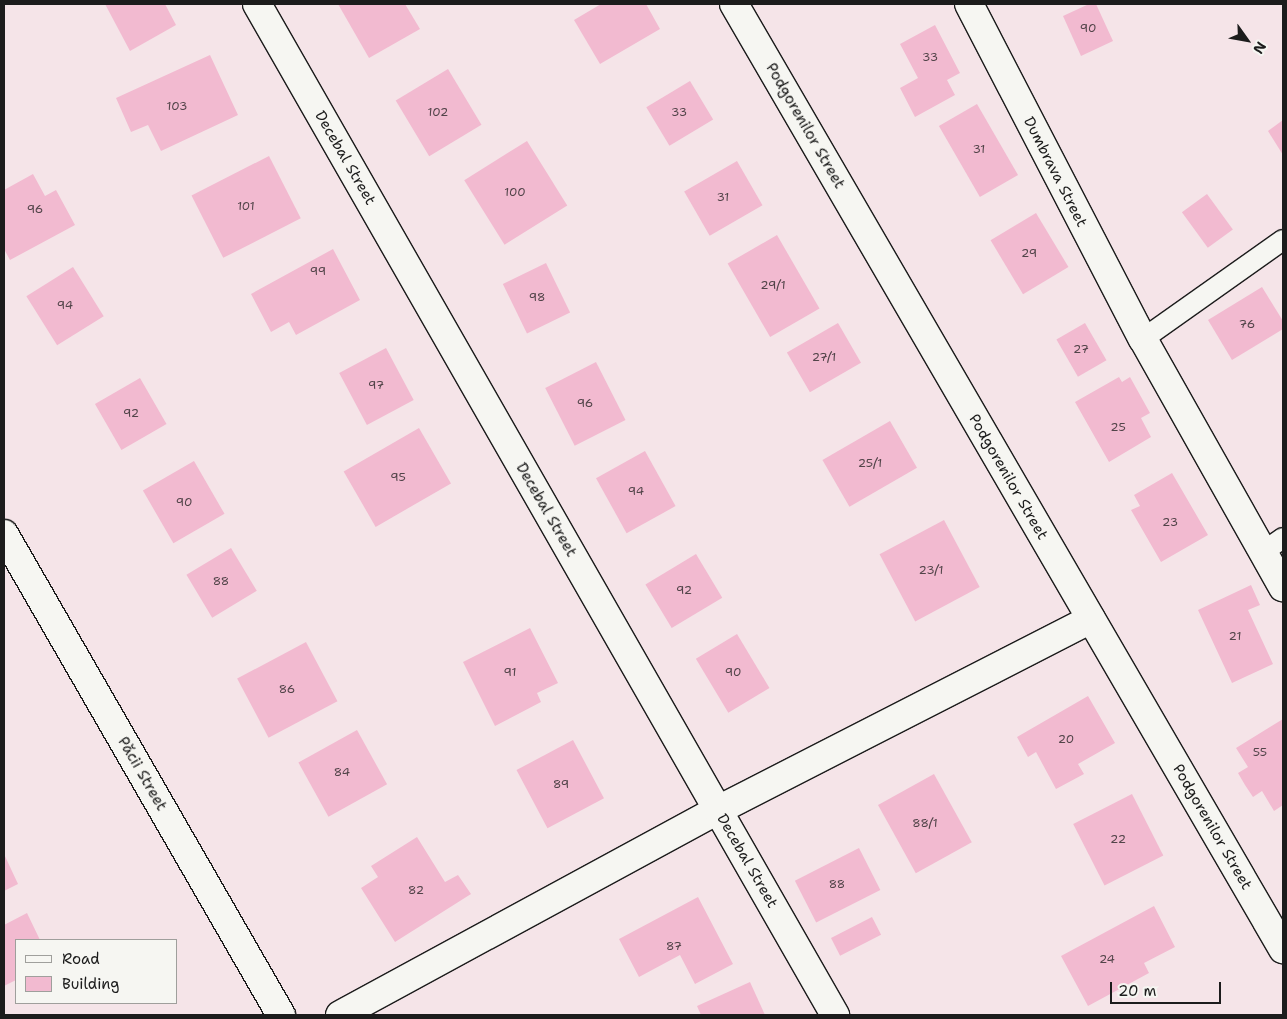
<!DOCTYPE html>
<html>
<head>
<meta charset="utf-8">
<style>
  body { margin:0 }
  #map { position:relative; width:1287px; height:1019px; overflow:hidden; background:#f5e4e8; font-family:"Shantell Sans",sans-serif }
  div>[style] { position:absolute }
  .building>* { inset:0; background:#f2bad0; transform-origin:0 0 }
  .roads { filter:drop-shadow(1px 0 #1c1c1c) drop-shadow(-1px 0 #1c1c1c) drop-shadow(0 1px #1c1c1c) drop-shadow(0 -1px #1c1c1c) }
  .lane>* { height:20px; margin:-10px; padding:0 10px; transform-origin:10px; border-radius:10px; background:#f6f6f2 }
  .street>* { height:28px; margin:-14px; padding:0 14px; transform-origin:14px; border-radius:14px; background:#f6f6f2 }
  span { translate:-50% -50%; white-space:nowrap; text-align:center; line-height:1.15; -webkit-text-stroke:5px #f6f6f2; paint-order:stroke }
  .number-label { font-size:12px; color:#524449 }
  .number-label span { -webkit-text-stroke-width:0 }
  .street-label { font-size:15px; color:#1c1c1c }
  .frame { position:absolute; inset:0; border:5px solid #1c1c1c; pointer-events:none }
  .legend { position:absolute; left:15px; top:939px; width:162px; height:65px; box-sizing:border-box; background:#f6f6f2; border:1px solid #9f9f9c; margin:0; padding:6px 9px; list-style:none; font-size:15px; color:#1c1c1c }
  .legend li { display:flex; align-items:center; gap:10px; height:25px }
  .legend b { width:25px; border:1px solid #9f9f9c }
  .north { position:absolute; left:1222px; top:15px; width:50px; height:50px; -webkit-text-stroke:4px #f6f6f2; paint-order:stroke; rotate:122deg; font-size:14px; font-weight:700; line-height:20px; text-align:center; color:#1c1c1c }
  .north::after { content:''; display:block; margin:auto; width:18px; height:22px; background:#1c1c1c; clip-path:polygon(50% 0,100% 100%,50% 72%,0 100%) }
  .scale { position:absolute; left:1110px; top:982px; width:111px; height:22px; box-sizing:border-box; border:2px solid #1c1c1c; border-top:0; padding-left:6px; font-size:15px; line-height:18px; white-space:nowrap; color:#1c1c1c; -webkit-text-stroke:4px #f6f6f2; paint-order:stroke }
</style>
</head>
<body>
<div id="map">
  <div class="building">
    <i style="clip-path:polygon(105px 4px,165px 4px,176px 25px,130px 51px)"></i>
    <i style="clip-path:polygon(338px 4px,405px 4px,420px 29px,369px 58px)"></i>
    <i style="clip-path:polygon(601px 4px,646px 4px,660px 29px,600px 64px,574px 20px)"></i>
    <i style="clip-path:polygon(1089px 4px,1096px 4px,1113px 41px,1081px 56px,1063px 16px)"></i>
    <i style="clip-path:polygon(935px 25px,960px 73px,947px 80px,955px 95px,915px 117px,900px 88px,918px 78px,900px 44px)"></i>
    <i style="clip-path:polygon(210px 55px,238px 115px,161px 151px,148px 125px,131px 132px,116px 98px)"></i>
    <i style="left:448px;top:69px;width:65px;height:61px;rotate:59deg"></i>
    <i style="left:690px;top:81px;width:45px;height:51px;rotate:59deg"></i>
    <i style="left:977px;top:104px;width:82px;height:44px;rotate:60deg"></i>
    <i style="clip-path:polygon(1283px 120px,1283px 155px,1268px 131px)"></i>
    <i style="left:527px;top:141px;width:76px;height:74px;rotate:58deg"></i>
    <i style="left:269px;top:156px;width:70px;height:87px;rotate:63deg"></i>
    <i style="left:737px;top:161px;width:51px;height:61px;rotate:60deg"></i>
    <i style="clip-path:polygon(33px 174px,45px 196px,56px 190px,75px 225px,10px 260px,4px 249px,4px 190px)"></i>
    <i style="left:1207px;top:194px;width:44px;height:31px;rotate:54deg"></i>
    <i style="left:1036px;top:213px;width:63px;height:53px;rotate:59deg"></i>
    <i style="left:777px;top:235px;width:85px;height:57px;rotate:60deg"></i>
    <i style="clip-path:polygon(333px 249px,360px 300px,296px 335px,289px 322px,271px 332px,251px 294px)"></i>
    <i style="left:546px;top:263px;width:55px;height:48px;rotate:64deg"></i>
    <i style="left:73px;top:267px;width:58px;height:55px;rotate:58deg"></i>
    <i style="clip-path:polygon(1262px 287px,1283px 321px,1283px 329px,1232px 360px,1208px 320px)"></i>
    <i style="left:838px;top:323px;width:46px;height:59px;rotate:60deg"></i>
    <i style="left:1085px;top:323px;width:43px;height:33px;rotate:60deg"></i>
    <i style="left:386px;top:348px;width:59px;height:53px;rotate:62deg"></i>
    <i style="left:596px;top:362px;width:65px;height:57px;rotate:63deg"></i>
    <i style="clip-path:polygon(1119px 377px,1122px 382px,1130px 377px,1150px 413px,1141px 418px,1151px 437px,1109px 462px,1075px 402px)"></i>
    <i style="left:140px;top:378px;width:53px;height:52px;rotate:60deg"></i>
    <i style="left:890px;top:421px;width:54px;height:78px;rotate:60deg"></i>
    <i style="left:419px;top:428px;width:64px;height:87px;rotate:60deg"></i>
    <i style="left:645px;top:451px;width:63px;height:56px;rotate:61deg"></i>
    <i style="left:194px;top:461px;width:61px;height:59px;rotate:60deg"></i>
    <i style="clip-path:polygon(1172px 473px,1208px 535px,1161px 562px,1131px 510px,1140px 506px,1134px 495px)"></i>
    <i style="left:944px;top:520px;width:76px;height:73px;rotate:62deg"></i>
    <i style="left:231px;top:548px;width:50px;height:52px;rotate:59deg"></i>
    <i style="left:696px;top:554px;width:51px;height:59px;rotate:59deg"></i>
    <i style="clip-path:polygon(1251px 585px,1260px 605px,1248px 610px,1273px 664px,1232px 683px,1198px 610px)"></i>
    <i style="clip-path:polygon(530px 628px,558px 683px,537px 693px,541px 702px,495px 726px,463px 662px)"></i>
    <i style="left:737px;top:634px;width:63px;height:48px;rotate:59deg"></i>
    <i style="left:306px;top:642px;width:67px;height:78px;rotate:62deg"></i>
    <i style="clip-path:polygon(1088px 696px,1115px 743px,1078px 764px,1084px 774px,1056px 789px,1036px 752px,1028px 757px,1017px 737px)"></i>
    <i style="clip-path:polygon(1283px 719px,1283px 805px,1274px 811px,1262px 791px,1253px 797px,1245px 785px,1238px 773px,1248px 767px,1236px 748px)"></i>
    <i style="left:357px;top:730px;width:62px;height:67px;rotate:61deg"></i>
    <i style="left:573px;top:740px;width:66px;height:64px;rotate:62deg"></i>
    <i style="left:934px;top:774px;width:78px;height:64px;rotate:61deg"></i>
    <i style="left:1132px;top:794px;width:69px;height:66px;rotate:63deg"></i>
    <i style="clip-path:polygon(417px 837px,445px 882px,458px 875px,471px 894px,395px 942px,361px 888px,378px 877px,371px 866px)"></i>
    <i style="left:859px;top:848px;width:47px;height:72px;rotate:63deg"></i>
    <i style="clip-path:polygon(4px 854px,18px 884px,4px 891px)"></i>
    <i style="clip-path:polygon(698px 897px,733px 964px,695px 984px,680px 955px,639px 977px,619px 939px)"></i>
    <i style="clip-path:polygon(1154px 906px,1175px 947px,1144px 963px,1149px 973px,1088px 1006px,1061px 956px)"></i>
    <i style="clip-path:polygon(27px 913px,40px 940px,16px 940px,16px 980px,4px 986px,4px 925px)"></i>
    <i style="left:872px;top:917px;width:20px;height:46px;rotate:63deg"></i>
    <i style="clip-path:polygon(750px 982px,765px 1015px,701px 1015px,697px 1006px)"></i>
  </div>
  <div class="roads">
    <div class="lane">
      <i style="left:1143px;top:339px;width:171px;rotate:-35.3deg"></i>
      <i style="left:1263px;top:552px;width:24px;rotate:-35deg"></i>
    </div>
    <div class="street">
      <i style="left:257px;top:4px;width:1165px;rotate:60.24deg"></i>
      <i style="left:734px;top:4px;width:1093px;rotate:59.85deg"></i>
      <i style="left:969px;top:4px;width:377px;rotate:62.6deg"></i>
      <i style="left:1143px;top:339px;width:285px;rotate:60.6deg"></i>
      <i style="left:4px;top:534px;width:555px;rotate:60.06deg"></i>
      <i style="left:340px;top:1015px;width:430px;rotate:-28.5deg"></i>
      <i style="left:718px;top:810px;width:419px;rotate:-27.1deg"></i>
    </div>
  </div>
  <div class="number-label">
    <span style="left:1088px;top:29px">90</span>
    <span style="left:930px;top:58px">33</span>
    <span style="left:177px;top:107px">103</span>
    <span style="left:438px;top:113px">102</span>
    <span style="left:679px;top:113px">33</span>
    <span style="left:979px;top:150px">31</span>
    <span style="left:515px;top:193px">100</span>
    <span style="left:723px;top:198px">31</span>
    <span style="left:246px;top:207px">101</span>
    <span style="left:35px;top:210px">96</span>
    <span style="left:1029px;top:254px">29</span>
    <span style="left:318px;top:272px">99</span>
    <span style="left:773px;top:286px">29/1</span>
    <span style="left:537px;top:298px">98</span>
    <span style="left:65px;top:306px">94</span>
    <span style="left:1247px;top:325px">76</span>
    <span style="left:1081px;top:350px">27</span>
    <span style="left:824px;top:358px">27/1</span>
    <span style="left:376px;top:386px">97</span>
    <span style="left:585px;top:404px">96</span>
    <span style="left:131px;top:414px">92</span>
    <span style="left:1118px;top:428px">25</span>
    <span style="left:870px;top:464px">25/1</span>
    <span style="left:398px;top:478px">95</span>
    <span style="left:636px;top:492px">94</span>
    <span style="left:184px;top:503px">90</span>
    <span style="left:1170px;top:523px">23</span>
    <span style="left:931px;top:571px">23/1</span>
    <span style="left:221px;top:582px">88</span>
    <span style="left:684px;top:591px">92</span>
    <span style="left:1235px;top:637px">21</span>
    <span style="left:510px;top:673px">91</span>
    <span style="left:733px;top:673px">90</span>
    <span style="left:287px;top:690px">86</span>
    <span style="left:1066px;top:740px">20</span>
    <span style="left:1260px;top:753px">55</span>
    <span style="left:342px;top:773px">84</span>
    <span style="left:561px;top:785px">89</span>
    <span style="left:925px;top:824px">88/1</span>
    <span style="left:1118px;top:840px">22</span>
    <span style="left:837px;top:885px">88</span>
    <span style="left:416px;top:891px">82</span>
    <span style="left:674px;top:947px">87</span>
    <span style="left:1107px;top:960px">24</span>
  </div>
  <div class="street-label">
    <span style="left:805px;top:126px;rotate:60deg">Podgorenilor Street</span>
    <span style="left:345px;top:158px;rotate:60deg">Decebal Street</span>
    <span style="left:1055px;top:172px;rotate:63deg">Dumbrava Street</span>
    <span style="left:1008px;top:477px;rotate:60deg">Podgorenilor Street</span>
    <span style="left:546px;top:510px;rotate:60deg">Decebal Street</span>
    <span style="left:142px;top:774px;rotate:60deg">Păcii Street</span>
    <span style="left:1212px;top:827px;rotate:60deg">Podgorenilor Street</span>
    <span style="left:747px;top:861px;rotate:60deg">Decebal Street</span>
  </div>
  <div class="frame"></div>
  <ul class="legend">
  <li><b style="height:6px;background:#f6f6f2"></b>Road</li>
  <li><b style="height:14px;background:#f2bad0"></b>Building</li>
  </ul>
  <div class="north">N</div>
  <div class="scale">20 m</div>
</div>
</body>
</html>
